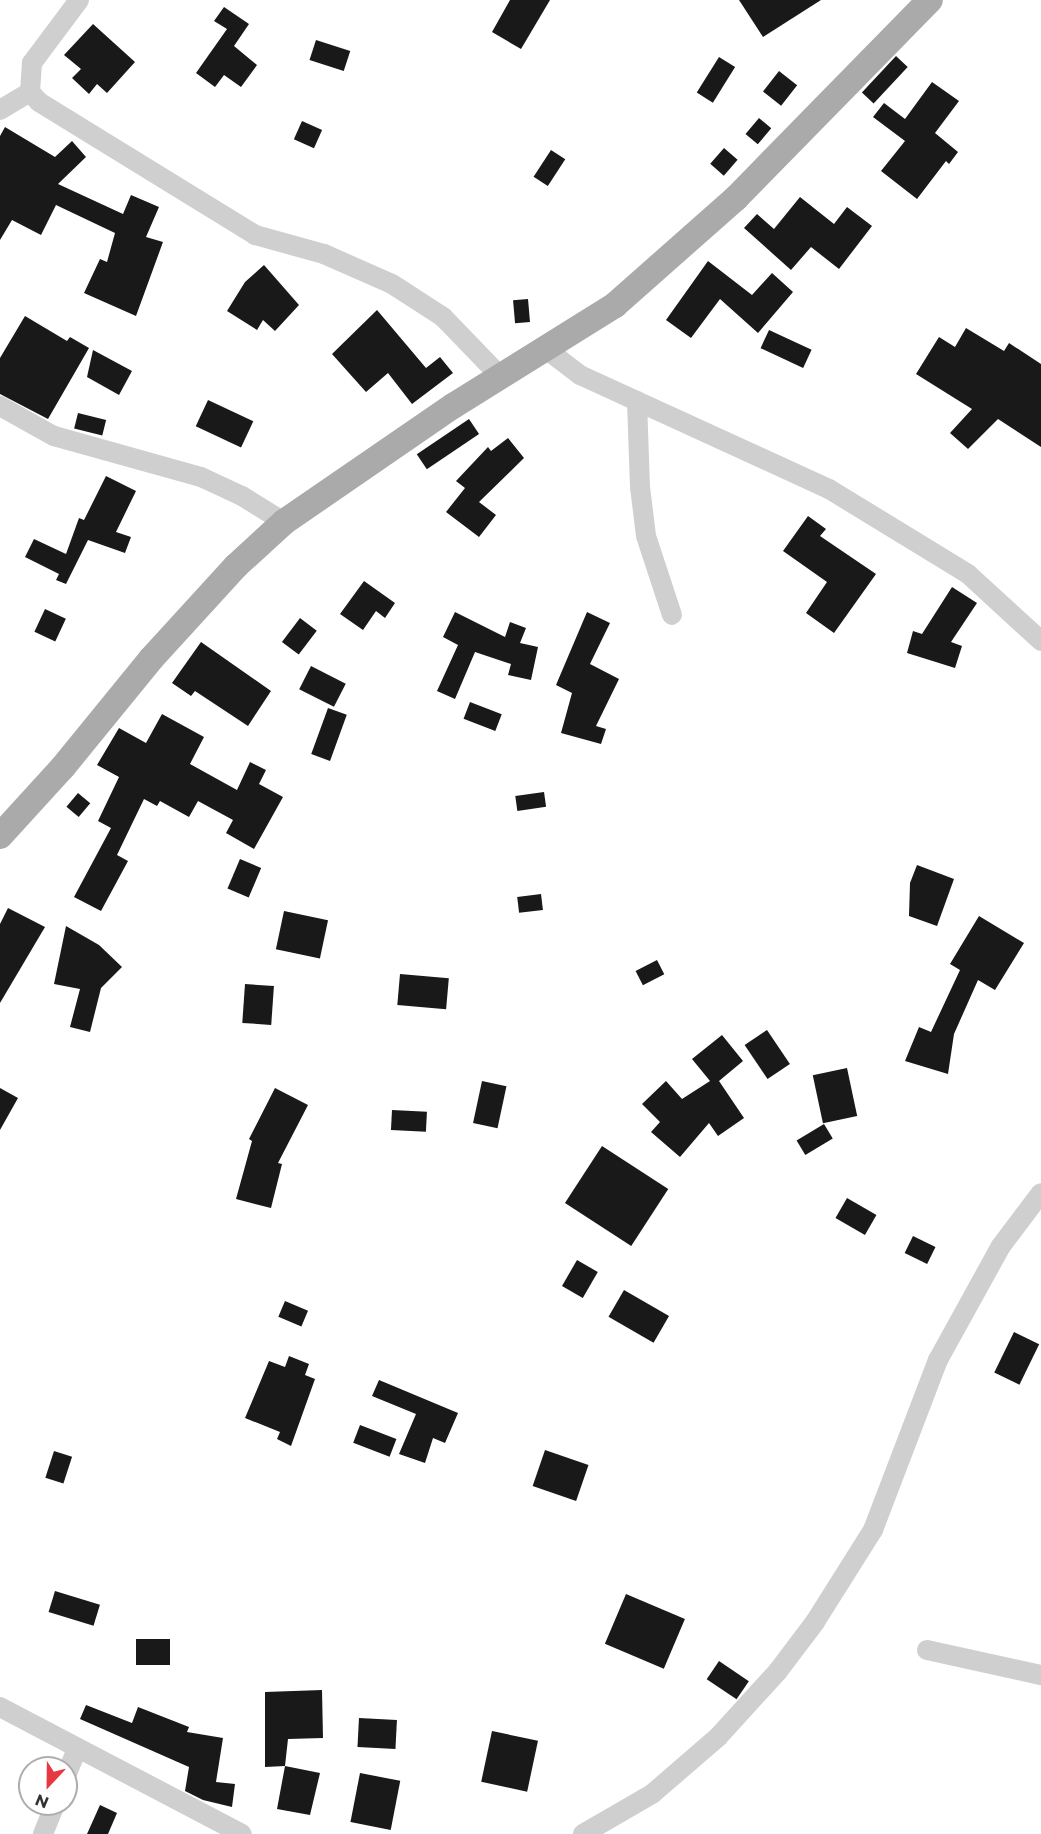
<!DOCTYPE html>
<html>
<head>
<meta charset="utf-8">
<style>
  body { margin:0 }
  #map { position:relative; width:1041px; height:1834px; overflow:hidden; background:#fff; font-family:Montserrat,sans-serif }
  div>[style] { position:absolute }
  .building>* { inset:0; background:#191919; transform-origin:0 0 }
  .minor>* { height:20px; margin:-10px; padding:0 10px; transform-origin:10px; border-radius:10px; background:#cfcfcf }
  .major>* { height:26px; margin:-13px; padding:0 13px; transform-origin:13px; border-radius:13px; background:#aaa }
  span { translate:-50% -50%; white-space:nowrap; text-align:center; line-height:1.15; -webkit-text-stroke:6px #fff; paint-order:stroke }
  .north { position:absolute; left:18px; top:1756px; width:60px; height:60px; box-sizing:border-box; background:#fff; border:2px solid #adadad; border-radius:50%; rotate:202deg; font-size:16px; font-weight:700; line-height:24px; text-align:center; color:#323232 }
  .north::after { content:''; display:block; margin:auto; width:21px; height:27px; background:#e63841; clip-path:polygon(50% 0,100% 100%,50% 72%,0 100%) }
</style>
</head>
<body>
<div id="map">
  <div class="building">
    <i style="clip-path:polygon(510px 0,550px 0,521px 49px,492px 32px)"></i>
    <i style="clip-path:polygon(739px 0,821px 0,763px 37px)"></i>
    <i style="clip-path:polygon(224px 7px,249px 24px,234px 46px,257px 65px,241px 87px,224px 75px,215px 87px,196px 73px,227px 29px,214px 21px)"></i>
    <i style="clip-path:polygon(93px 24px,135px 62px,107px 93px,97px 84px,89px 94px,72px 78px,81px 69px,64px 55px)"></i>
    <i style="left:316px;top:40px;width:36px;height:21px;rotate:18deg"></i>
    <i style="left:896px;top:56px;width:16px;height:50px;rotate:43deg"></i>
    <i style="left:719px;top:57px;width:19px;height:42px;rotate:32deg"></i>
    <i style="left:779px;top:71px;width:23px;height:26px;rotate:38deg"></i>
    <i style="clip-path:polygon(932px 82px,959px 101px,935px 133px,958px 152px,949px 164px,946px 161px,917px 199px,881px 171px,905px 141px,873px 117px,884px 103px,905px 119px)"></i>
    <i style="left:759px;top:118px;width:16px;height:21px;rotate:40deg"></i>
    <i style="left:302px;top:121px;width:22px;height:20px;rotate:24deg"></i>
    <i style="clip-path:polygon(5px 127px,55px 157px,72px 141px,86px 157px,58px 184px,123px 214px,131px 195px,159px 207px,146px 237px,163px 242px,136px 316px,84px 293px,100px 259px,107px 262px,115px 233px,56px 205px,41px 235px,12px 220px,0 240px,0 136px)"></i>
    <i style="left:724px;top:148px;width:18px;height:21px;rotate:41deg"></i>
    <i style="left:551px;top:150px;width:17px;height:32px;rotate:33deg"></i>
    <i style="clip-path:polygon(800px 197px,834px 224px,847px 207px,872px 226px,839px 269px,811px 247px,791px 270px,744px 228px,757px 214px,774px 229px)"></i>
    <i style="clip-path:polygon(708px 261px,752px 295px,772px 273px,793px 292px,758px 333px,720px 299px,691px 338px,666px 320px)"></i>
    <i style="clip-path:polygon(264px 265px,299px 305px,275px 331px,263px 320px,257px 330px,227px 311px,245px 282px)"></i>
    <i style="left:528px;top:299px;width:23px;height:15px;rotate:85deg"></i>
    <i style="clip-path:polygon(377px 310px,426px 368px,440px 357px,453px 373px,412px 404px,388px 373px,366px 392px,332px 354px)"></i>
    <i style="clip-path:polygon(25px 316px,67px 341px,70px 337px,89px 348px,48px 419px,0 394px,0 358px)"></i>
    <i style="clip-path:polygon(966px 328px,1004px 351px,1009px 343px,1041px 364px,1041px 447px,998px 419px,968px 449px,950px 433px,972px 409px,916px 374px,939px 337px,955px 347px)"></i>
    <i style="left:769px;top:330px;width:47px;height:20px;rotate:25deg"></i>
    <i style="clip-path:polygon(93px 350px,132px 371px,119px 395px,87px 377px)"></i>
    <i style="left:208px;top:400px;width:50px;height:29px;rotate:25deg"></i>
    <i style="left:78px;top:413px;width:29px;height:16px;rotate:14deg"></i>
    <i style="left:469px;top:419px;width:18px;height:63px;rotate:56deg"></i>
    <i style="clip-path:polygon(508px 438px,524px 458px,479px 502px,496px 515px,479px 537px,446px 512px,465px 488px,456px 481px,488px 447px,491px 451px)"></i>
    <i style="clip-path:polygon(106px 476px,136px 491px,116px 532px,131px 537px,125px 553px,88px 540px,66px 584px,56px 580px,59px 574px,25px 557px,34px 539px,66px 554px,79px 518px,84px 520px)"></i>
    <i style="clip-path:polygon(808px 516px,826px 529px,820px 536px,876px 574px,834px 633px,806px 613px,827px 582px,783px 551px)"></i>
    <i style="clip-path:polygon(364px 581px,395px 603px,385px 618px,376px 611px,363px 630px,340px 614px)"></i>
    <i style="clip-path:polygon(952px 587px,977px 603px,951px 642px,962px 646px,955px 668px,907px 653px,913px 631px,922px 634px)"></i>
    <i style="left:45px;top:609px;width:23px;height:25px;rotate:25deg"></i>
    <i style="clip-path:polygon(455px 612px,505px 637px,510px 622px,526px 628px,520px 643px,538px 647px,531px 680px,508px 675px,511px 664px,475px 652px,455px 699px,437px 691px,458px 645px,443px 637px)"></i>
    <i style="clip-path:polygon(587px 612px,610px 623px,590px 664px,619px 679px,596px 726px,606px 729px,601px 744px,561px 733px,572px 693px,556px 685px)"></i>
    <i style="left:300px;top:618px;width:21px;height:30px;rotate:37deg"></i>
    <i style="clip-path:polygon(201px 642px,271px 691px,248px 726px,195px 691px,191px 696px,172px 683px)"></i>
    <i style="left:311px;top:666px;width:39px;height:26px;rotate:27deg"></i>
    <i style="left:470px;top:702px;width:34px;height:18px;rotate:21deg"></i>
    <i style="left:328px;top:708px;width:20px;height:49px;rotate:20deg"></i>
    <i style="clip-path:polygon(162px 714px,204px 737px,190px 764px,237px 790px,250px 762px,266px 770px,259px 784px,283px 797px,254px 849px,226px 833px,233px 820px,198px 801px,189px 817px,160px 801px,157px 806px,144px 799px,117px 855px,128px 861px,101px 911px,74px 897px,111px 828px,98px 821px,119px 777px,97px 765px,119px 728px,146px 743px)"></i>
    <i style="left:544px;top:792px;width:15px;height:29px;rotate:82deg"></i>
    <i style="left:78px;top:793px;width:16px;height:18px;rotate:40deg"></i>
    <i style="left:240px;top:859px;width:23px;height:32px;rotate:23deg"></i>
    <i style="clip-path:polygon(917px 865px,954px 879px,937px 926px,909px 916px,910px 883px)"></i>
    <i style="left:541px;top:894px;width:16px;height:24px;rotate:83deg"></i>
    <i style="clip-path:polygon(8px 908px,45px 927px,0 1003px,0 924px)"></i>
    <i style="left:284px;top:911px;width:45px;height:39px;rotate:12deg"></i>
    <i style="clip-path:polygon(979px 916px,1024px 943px,995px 990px,978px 980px,954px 1034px,948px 1074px,905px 1061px,919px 1027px,931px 1032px,960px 970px,950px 964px)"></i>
    <i style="clip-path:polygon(66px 926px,99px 945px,122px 967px,101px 988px,90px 1032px,70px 1027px,80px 989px,54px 984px)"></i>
    <i style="left:657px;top:960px;width:16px;height:24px;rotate:63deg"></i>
    <i style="left:400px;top:974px;width:49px;height:31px;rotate:5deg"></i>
    <i style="left:245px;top:984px;width:29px;height:39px;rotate:4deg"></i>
    <i style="left:767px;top:1030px;width:41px;height:27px;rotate:56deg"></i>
    <i style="clip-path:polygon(722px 1035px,743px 1061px,719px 1081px,744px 1118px,718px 1136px,709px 1123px,680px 1157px,651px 1132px,660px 1122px,642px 1104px,666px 1081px,682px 1099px,710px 1081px,692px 1059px)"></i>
    <i style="left:847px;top:1068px;width:49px;height:35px;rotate:78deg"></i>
    <i style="left:482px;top:1081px;width:25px;height:43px;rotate:12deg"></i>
    <i style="clip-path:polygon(0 1088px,18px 1098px,0 1130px)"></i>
    <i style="clip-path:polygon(275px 1088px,308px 1105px,278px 1163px,282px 1164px,271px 1208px,236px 1199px,252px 1141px,249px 1139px)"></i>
    <i style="left:392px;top:1110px;width:35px;height:20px;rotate:3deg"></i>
    <i style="left:824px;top:1124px;width:17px;height:32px;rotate:59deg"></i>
    <i style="left:602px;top:1146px;width:79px;height:68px;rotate:33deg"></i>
    <i style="left:847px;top:1198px;width:34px;height:23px;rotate:30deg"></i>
    <i style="left:913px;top:1236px;width:25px;height:19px;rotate:26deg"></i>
    <i style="left:577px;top:1260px;width:24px;height:30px;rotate:30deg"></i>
    <i style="left:624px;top:1290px;width:52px;height:31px;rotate:30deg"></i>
    <i style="left:285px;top:1301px;width:25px;height:17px;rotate:23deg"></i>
    <i style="left:1014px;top:1332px;width:28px;height:45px;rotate:26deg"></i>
    <i style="clip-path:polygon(289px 1356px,309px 1364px,305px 1375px,315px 1379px,291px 1446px,277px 1439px,280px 1432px,245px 1418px,269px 1361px,285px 1367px)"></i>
    <i style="clip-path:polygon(379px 1380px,458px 1413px,445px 1443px,433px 1438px,425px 1463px,399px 1454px,416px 1414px,372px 1396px)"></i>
    <i style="left:360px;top:1425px;width:39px;height:19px;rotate:21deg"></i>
    <i style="left:545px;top:1450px;width:46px;height:38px;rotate:19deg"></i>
    <i style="left:54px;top:1451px;width:19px;height:28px;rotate:18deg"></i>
    <i style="left:55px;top:1591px;width:47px;height:22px;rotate:17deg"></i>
    <i style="left:626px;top:1594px;width:64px;height:54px;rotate:23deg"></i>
    <i style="left:136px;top:1639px;width:34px;height:26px"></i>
    <i style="left:719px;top:1661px;width:36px;height:22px;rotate:34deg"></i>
    <i style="clip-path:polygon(322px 1690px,323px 1738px,288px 1739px,285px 1766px,320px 1773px,310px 1815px,277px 1809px,285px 1766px,265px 1767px,265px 1692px)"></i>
    <i style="clip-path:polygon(86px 1705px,132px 1723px,138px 1707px,189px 1727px,187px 1732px,223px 1738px,216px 1782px,235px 1784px,232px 1807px,203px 1800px,185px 1791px,189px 1767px,80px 1719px)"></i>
    <i style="left:359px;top:1718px;width:38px;height:29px;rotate:3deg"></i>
    <i style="left:492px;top:1731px;width:47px;height:52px;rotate:12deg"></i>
    <i style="left:360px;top:1773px;width:41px;height:50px;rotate:11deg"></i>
    <i style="clip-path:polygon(100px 1805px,117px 1813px,108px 1834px,87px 1834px)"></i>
  </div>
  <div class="minor">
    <i style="left:79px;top:0;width:79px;rotate:126.7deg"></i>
    <i style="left:32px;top:63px;width:29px;rotate:94deg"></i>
    <i style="left:30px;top:92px;width:13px;rotate:48deg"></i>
    <i style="left:39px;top:102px;width:254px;rotate:31.6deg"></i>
    <i style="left:255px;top:235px;width:72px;rotate:15.4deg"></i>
    <i style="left:324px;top:254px;width:74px;rotate:23.8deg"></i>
    <i style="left:392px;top:284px;width:61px;rotate:32.9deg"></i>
    <i style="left:443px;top:317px;width:83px;rotate:46deg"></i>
    <i style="left:0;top:110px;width:35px;rotate:-31deg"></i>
    <i style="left:546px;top:349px;width:43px;rotate:37.4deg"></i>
    <i style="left:580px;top:375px;width:274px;rotate:24.6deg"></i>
    <i style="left:829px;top:489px;width:163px;rotate:31.4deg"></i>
    <i style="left:968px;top:574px;width:99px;rotate:42.5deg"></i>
    <i style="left:637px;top:401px;width:86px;rotate:88deg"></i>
    <i style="left:640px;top:487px;width:49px;rotate:83deg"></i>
    <i style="left:646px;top:536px;width:83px;rotate:71.8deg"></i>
    <i style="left:0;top:406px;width:62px;rotate:29.1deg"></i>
    <i style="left:54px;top:436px;width:153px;rotate:15.6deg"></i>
    <i style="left:201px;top:477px;width:45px;rotate:24.9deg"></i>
    <i style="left:242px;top:496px;width:49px;rotate:31.8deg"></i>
    <i style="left:927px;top:1650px;width:117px;rotate:12.4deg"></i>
    <i style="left:0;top:1707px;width:273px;rotate:27.7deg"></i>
    <i style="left:66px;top:1776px;width:29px;rotate:-68deg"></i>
    <i style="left:43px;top:1834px;width:32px;rotate:-68deg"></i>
    <i style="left:583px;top:1834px;width:80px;rotate:-30.1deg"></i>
    <i style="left:652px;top:1794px;width:87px;rotate:-40.8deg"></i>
    <i style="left:718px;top:1737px;width:89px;rotate:-47.7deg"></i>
    <i style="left:778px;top:1671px;width:61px;rotate:-52.9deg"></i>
    <i style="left:815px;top:1622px;width:109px;rotate:-57.8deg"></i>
    <i style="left:873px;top:1530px;width:182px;rotate:-69.1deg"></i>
    <i style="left:938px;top:1360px;width:130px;rotate:-61.1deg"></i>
    <i style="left:1001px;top:1246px;width:66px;rotate:-53deg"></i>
  </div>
  <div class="major">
    <i style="left:0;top:836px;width:93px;rotate:-47.6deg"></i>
    <i style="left:63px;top:767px;width:139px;rotate:-50.8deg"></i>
    <i style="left:151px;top:659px;width:126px;rotate:-47.6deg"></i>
    <i style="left:236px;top:566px;width:65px;rotate:-42.5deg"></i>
    <i style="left:284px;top:522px;width:205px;rotate:-34.5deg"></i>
    <i style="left:453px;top:406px;width:191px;rotate:-31.9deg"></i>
    <i style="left:615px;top:305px;width:162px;rotate:-41.5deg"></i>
    <i style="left:736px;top:198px;width:277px;rotate:-45.6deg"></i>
  </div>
  <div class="north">N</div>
</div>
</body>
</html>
